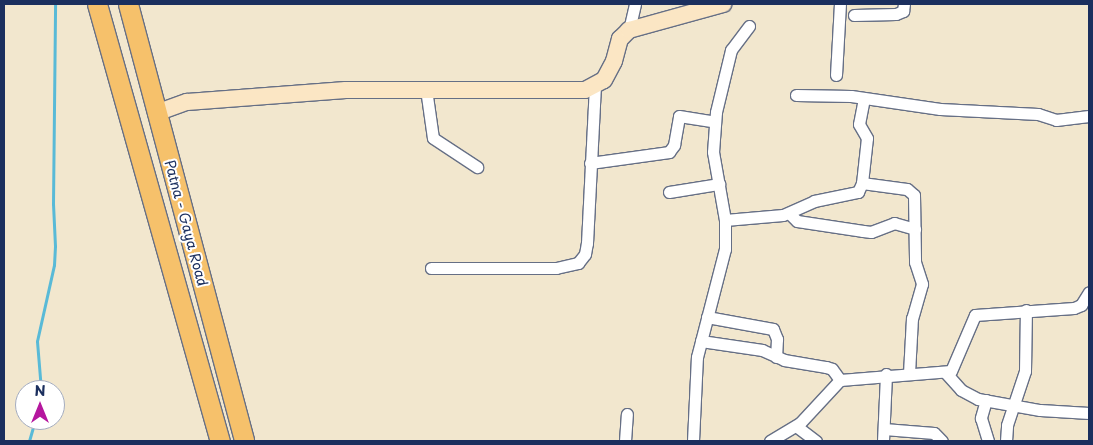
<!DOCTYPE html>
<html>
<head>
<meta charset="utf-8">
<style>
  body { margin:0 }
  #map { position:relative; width:1093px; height:445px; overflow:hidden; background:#f2e7ce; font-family:"Playpen Sans",sans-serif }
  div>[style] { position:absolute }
  .stream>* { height:3px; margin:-1.5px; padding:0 1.5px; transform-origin:1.5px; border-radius:1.5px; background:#59bad7 }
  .roads { filter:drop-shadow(1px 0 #666f85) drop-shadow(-1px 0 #666f85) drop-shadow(0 1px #666f85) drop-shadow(0 -1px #666f85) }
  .street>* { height:11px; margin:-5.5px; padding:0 5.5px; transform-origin:5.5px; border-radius:5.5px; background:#fff }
  .secondary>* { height:16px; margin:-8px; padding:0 8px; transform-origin:8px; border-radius:8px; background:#fbe6c4 }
  .primary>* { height:19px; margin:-9.5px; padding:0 9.5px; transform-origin:9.5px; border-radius:9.5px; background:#f6c16b }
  span { translate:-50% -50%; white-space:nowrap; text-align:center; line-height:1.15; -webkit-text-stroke:4px #fff; paint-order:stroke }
  .street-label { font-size:14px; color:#1b2f5e }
  .frame { position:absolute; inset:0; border:5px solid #1b2f5e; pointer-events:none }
  .north { position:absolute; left:15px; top:380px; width:50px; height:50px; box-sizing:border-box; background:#fff; border:1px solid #a4acbf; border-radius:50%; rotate:0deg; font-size:14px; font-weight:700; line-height:20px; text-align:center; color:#1b2f5e }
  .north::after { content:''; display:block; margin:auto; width:18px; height:22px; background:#b5179e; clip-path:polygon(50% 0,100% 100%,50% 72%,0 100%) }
</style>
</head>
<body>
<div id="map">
  <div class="stream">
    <i style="left:41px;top:390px;width:49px;rotate:-94.7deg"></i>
    <i style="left:37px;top:341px;width:78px;rotate:-77.4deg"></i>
    <i style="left:54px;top:265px;width:19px;rotate:-87deg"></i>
    <i style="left:55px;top:246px;width:42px;rotate:-92.7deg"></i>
    <i style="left:53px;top:204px;width:200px;rotate:-89.4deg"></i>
    <i style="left:29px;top:441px;width:22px;rotate:-74deg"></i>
  </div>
  <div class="roads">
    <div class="street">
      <i style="left:854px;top:15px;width:42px;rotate:-1.4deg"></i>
      <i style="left:896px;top:14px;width:8px;rotate:-23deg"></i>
      <i style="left:903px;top:11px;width:7px;rotate:-82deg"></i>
      <i style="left:629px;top:30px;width:27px;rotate:-77deg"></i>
      <i style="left:836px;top:75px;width:71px;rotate:-86.8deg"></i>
      <i style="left:426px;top:89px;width:49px;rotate:81.9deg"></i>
      <i style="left:433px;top:138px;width:53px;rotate:33.4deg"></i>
      <i style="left:796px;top:95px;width:55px;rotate:1deg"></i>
      <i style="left:851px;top:96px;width:90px;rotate:8.3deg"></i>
      <i style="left:940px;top:109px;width:98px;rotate:2.9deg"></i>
      <i style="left:1038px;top:114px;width:19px;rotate:18deg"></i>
      <i style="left:1056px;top:120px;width:33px;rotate:-7deg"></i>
      <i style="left:590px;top:163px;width:80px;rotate:-7.9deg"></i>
      <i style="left:669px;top:152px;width:9px;rotate:-54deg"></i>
      <i style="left:674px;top:145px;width:29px;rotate:-80deg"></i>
      <i style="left:679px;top:116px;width:36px;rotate:9deg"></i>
      <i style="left:862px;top:183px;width:45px;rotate:7.6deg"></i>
      <i style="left:907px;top:189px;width:9px;rotate:41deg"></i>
      <i style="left:914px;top:195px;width:67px;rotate:89.1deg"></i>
      <i style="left:915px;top:262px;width:23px;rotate:72deg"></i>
      <i style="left:922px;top:284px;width:35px;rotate:106deg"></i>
      <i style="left:912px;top:318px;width:55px;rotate:93.1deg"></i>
      <i style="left:669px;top:192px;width:51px;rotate:-9.1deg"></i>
      <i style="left:789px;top:213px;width:11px;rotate:45deg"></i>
      <i style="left:797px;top:221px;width:67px;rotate:8.6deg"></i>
      <i style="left:863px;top:231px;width:8px;rotate:7deg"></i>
      <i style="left:871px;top:232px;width:25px;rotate:-21deg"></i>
      <i style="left:894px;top:223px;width:22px;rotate:16deg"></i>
      <i style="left:725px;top:220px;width:58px;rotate:-4.9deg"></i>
      <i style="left:783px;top:215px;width:34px;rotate:-24deg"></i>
      <i style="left:814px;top:201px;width:45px;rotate:-11.6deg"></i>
      <i style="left:858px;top:192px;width:10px;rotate:-66deg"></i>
      <i style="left:862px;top:183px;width:45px;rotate:-83.7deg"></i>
      <i style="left:867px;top:138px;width:16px;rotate:-120deg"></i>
      <i style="left:859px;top:124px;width:26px;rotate:-79deg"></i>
      <i style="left:431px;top:268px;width:125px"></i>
      <i style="left:556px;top:268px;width:23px;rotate:-13deg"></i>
      <i style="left:578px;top:263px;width:11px;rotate:-52deg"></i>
      <i style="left:585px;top:254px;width:11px;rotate:-80deg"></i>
      <i style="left:587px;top:243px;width:156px;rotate:-87.1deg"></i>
      <i style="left:707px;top:317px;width:67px;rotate:10.3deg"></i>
      <i style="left:773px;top:329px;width:11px;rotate:68deg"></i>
      <i style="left:777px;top:339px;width:18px;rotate:93deg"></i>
      <i style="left:701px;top:341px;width:62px;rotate:8.4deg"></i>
      <i style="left:762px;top:350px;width:24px;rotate:24deg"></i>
      <i style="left:784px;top:360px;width:43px;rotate:9.5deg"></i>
      <i style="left:826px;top:367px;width:6px;rotate:18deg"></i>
      <i style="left:832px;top:369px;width:14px;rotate:54deg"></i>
      <i style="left:945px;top:372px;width:24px;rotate:48deg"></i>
      <i style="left:961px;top:390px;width:19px;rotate:28deg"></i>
      <i style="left:978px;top:399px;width:63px;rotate:10.1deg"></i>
      <i style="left:1040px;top:410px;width:49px;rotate:3.5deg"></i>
      <i style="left:986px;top:400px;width:19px;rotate:106deg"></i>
      <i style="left:981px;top:418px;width:24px;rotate:73deg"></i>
      <i style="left:796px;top:426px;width:25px;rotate:37deg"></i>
      <i style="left:884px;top:429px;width:50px;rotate:4.6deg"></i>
      <i style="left:934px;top:433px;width:11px;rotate:45deg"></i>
      <i style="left:625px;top:441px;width:27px;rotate:-86deg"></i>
      <i style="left:693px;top:441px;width:84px;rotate:-87.3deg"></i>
      <i style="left:697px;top:357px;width:112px;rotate:-75.5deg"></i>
      <i style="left:725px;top:249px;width:29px;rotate:-90deg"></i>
      <i style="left:725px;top:220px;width:69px;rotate:-100deg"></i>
      <i style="left:713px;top:152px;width:40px;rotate:-85.7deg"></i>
      <i style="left:716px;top:112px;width:64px;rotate:-76.4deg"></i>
      <i style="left:731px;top:50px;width:30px;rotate:-53deg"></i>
      <i style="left:770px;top:441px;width:35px;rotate:-31deg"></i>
      <i style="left:800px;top:423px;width:59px;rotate:-47.1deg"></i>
      <i style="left:840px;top:380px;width:111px;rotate:-4.6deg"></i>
      <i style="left:951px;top:371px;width:61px;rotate:-66.8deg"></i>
      <i style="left:975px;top:315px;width:99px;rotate:-4deg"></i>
      <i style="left:1074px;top:308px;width:8px;rotate:-23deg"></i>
      <i style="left:1081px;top:305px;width:15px;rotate:-58deg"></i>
      <i style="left:883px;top:441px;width:67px;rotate:-87.4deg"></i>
      <i style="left:1006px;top:441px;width:16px;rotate:-86deg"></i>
      <i style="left:1007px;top:425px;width:57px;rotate:-71.6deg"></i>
      <i style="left:1025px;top:371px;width:61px;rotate:-89.1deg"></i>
    </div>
    <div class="secondary">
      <i style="left:156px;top:113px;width:33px;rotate:-20deg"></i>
      <i style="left:187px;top:102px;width:159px;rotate:-4.3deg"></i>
      <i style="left:346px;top:90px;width:239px"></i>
      <i style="left:585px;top:90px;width:21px;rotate:-28deg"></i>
      <i style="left:604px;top:80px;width:21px;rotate:-62deg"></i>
      <i style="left:614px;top:61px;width:23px;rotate:-75deg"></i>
      <i style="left:620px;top:39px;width:13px;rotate:-45deg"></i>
      <i style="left:629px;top:30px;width:98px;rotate:-15.5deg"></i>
    </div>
    <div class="primary">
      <i style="left:97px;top:4px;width:454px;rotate:74.3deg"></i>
      <i style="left:128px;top:4px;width:452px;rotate:75.1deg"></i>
    </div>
  </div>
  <div class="street-label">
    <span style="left:186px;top:223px;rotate:75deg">Patna - Gaya Road</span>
  </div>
  <div class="frame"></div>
  <div class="north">N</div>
</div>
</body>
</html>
